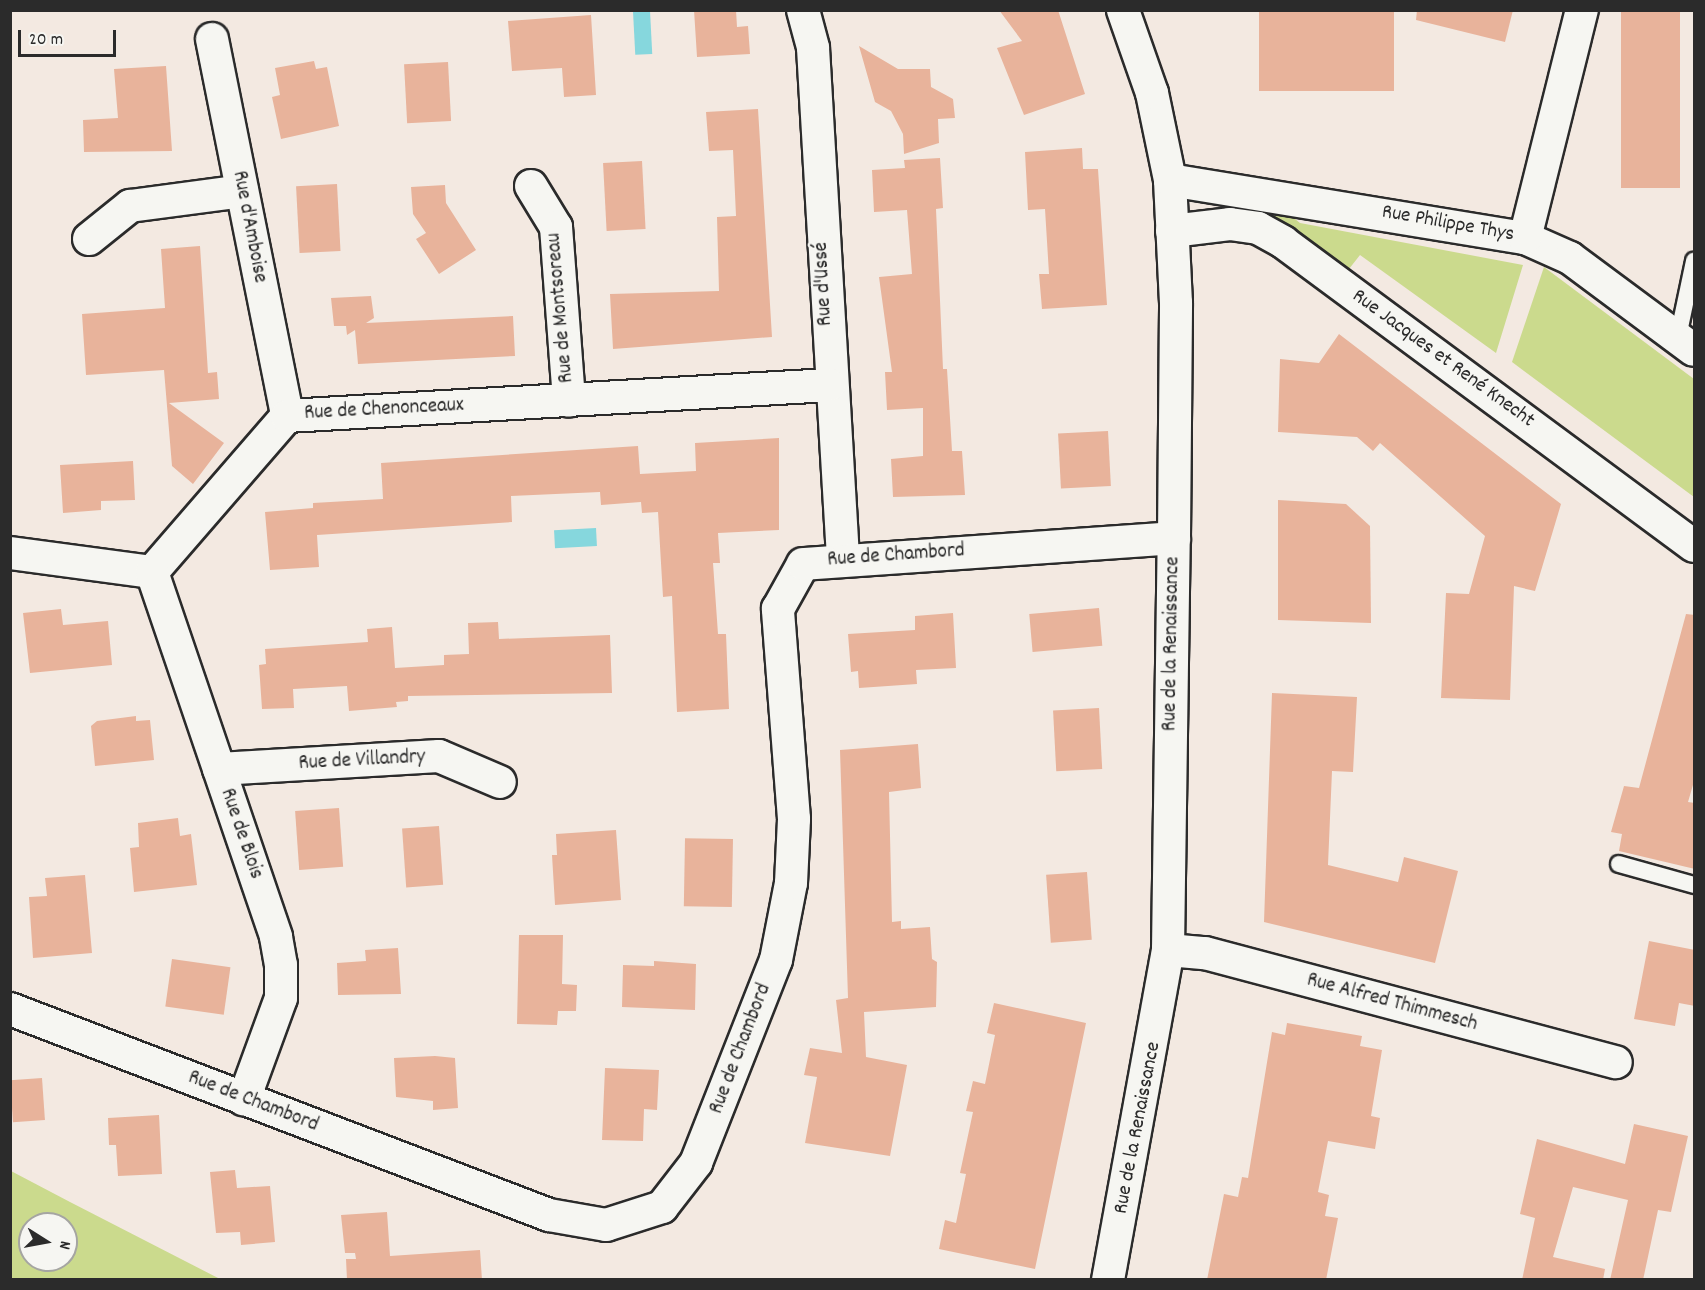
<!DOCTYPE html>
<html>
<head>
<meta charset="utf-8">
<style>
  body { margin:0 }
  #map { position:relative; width:1705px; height:1290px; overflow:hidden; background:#f3e9e1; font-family:Dekko,sans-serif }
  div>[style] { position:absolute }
  .green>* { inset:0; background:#cbda8d }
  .water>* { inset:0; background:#86d7dd; transform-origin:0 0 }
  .building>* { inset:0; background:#e8b39b; transform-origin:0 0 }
  .roads { filter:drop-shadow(2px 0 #2b2b2b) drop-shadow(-2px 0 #2b2b2b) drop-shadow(0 2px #2b2b2b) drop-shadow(0 -2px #2b2b2b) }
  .lane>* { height:16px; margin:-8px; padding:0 8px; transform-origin:8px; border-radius:8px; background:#f6f6f2 }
  .street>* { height:32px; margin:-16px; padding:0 16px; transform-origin:16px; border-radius:16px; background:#f6f6f2 }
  span { translate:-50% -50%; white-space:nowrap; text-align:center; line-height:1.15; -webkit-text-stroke:4.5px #f6f6f2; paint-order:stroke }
  .street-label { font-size:21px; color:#2b2b2b }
  .frame { position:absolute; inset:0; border:12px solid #2b2b2b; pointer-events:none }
  .north { position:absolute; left:18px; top:1212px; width:60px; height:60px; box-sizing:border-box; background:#f6f6f2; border:2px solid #a5a5a2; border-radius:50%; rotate:101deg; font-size:16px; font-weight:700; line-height:24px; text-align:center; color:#2b2b2b }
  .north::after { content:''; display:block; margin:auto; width:21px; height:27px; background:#2b2b2b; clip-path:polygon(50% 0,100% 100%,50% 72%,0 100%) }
  .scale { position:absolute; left:18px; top:30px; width:98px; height:27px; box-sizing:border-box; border:3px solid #2b2b2b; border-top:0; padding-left:8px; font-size:18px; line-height:21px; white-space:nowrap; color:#2b2b2b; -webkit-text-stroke:4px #f6f6f2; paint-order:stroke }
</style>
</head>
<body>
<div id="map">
  <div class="green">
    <i style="clip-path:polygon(1263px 206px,1285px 211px,1300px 223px,1523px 265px,1496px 353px,1360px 255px,1349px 269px,1263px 214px)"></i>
    <i style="clip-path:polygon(1544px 267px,1694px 379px,1694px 497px,1512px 362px)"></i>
    <i style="clip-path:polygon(evenodd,11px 1171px,70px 1202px,220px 1279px,11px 1279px,11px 1171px,30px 1224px,66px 1224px,66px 1260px,30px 1260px,30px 1224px)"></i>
  </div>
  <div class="water">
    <i style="left:650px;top:11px;width:43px;height:17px;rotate:87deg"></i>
    <i style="left:596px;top:528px;width:18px;height:42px;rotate:87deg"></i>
  </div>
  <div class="building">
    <i style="clip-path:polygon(694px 10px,736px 10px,737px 27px,748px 26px,750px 54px,697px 57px)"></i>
    <i style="clip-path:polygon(999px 10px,1058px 10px,1085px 94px,1024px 115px,997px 48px,1022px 41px)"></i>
    <i style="left:1259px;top:10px;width:135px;height:81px"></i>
    <i style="clip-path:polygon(1417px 10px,1513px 10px,1505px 42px,1416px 20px)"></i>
    <i style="left:1621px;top:10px;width:59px;height:178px"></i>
    <i style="clip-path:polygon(591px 15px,596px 95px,564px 97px,562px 68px,512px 71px,508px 21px)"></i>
    <i style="clip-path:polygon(859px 46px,898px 69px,930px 69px,931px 87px,953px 99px,955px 118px,938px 119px,939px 143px,904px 154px,903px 134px,891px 111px,875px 102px)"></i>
    <i style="clip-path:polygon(314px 61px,316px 69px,327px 67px,339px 126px,281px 139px,272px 97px,280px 95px,275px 68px)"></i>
    <i style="left:448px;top:62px;width:59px;height:44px;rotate:87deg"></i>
    <i style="clip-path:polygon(166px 66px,172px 151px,84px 152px,83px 120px,118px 118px,114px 69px)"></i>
    <i style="clip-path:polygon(758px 109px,772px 337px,613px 349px,610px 294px,719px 291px,717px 217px,736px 216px,733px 150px,709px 151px,706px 112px)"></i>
    <i style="clip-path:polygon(1082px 148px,1083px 169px,1098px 169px,1107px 305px,1042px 309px,1039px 274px,1049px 274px,1045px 209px,1028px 210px,1025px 152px)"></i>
    <i style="clip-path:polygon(940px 158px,943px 208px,936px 209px,943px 369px,947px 369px,952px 451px,962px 451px,965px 495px,893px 497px,891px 459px,923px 456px,923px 408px,887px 410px,885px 372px,892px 372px,879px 277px,912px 274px,907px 210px,874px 212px,872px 170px,905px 168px,904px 160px)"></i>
    <i style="left:642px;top:161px;width:68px;height:39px;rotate:87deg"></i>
    <i style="left:337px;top:184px;width:67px;height:41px;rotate:87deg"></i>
    <i style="clip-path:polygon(445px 185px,446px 203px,476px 250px,439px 274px,416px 239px,426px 233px,413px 214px,411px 187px)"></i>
    <i style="clip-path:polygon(200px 246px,208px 373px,217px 372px,219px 399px,169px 403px,224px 443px,193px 484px,172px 466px,164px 370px,86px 375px,82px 314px,165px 308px,161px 249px)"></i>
    <i style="clip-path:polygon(371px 296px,374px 318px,366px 323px,513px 316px,515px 356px,358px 364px,355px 330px,347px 335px,346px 326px,334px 326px,331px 298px)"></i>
    <i style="clip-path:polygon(1339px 334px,1561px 504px,1535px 591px,1514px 586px,1510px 700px,1441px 698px,1446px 593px,1469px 594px,1485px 536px,1380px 443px,1373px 451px,1357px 437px,1278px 432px,1280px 359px,1319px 363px)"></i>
    <i style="left:1108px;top:431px;width:55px;height:50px;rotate:87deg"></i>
    <i style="clip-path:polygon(779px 438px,779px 530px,718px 533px,720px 563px,713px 563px,718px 634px,726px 634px,729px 709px,677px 712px,672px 596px,663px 597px,658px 512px,642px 513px,641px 502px,601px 505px,600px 492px,511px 496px,512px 522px,317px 535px,319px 567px,270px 570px,265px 512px,313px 508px,313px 503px,383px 499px,381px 463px,638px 446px,640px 474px,696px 471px,695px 443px)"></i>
    <i style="clip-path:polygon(133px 461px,135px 500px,101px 501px,101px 510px,63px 513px,60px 465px)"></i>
    <i style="clip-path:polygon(1278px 500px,1346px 504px,1370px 526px,1371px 623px,1278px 620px)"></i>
    <i style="left:1099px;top:608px;width:38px;height:70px;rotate:85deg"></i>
    <i style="clip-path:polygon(61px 609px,63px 625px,108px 621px,112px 665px,30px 673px,23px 613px)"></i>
    <i style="clip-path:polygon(953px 613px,956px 668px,916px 670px,917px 684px,859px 688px,858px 671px,851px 672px,848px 634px,915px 630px,915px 616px)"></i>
    <i style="clip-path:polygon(1686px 614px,1695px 615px,1695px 778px,1688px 802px,1695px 803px,1695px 869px,1619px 851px,1622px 834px,1611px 832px,1624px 786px,1639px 788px)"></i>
    <i style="clip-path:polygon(498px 622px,499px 639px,610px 635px,612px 693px,408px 696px,408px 701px,396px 702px,397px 707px,349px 711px,347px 686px,293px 689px,294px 708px,262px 709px,259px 665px,266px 664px,265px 649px,368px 642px,367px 629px,392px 627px,395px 668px,444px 665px,444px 655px,469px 654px,468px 623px)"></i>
    <i style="clip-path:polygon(1272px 693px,1357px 697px,1353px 772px,1332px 771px,1328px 865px,1398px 882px,1404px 857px,1458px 871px,1435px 963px,1264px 922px)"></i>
    <i style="left:1099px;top:708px;width:61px;height:46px;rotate:87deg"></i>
    <i style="clip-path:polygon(136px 716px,136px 721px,150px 720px,154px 760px,95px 766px,91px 726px,97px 721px)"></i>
    <i style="clip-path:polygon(918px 744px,921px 788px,889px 792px,892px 922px,901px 921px,901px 929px,930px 927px,932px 959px,937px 962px,936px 1007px,864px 1012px,866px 1057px,907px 1065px,890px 1156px,805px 1143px,817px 1077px,804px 1075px,810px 1048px,842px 1053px,836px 1000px,848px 998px,840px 750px)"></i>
    <i style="left:339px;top:808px;width:59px;height:44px;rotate:86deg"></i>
    <i style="clip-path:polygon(178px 818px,180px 836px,191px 834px,197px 885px,134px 892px,130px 848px,139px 847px,138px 823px)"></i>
    <i style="left:439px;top:826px;width:59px;height:37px;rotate:86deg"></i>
    <i style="clip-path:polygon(616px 830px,621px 900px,555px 905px,552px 855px,557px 855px,556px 834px)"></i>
    <i style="left:733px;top:839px;width:68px;height:48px;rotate:91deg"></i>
    <i style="left:1087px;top:872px;width:68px;height:41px;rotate:86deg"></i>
    <i style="clip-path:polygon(85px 875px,92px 953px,33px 958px,29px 897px,47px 896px,45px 878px)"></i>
    <i style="clip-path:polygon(519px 935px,563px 935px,562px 984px,577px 985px,576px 1011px,558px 1011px,557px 1025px,517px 1024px)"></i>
    <i style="clip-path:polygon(1649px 941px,1695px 950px,1695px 1006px,1679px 1003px,1675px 1026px,1634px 1019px)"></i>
    <i style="clip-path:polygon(398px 948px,401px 994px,338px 995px,337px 963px,366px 961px,365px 950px)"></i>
    <i style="left:172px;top:959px;width:59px;height:48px;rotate:8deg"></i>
    <i style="clip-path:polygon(654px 961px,696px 964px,695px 1010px,622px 1007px,623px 965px,654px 966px)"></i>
    <i style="clip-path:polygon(994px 1003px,1086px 1023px,1035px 1269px,939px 1249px,945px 1220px,956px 1223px,966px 1174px,960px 1173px,973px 1112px,966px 1111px,973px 1081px,985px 1084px,995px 1035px,987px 1033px)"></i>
    <i style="clip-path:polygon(1287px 1023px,1362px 1036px,1360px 1046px,1382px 1050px,1371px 1116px,1380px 1118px,1375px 1149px,1328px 1141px,1318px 1192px,1329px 1195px,1325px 1216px,1338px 1218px,1326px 1280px,1207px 1280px,1224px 1194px,1238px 1197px,1242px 1177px,1248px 1178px,1272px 1032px,1285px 1035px)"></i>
    <i style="clip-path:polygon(435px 1056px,455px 1058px,458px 1108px,433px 1110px,433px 1101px,396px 1097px,394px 1058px)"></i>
    <i style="clip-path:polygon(605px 1068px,659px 1070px,657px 1110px,644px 1109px,643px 1141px,602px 1140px)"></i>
    <i style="left:42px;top:1078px;width:42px;height:32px;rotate:86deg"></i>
    <i style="clip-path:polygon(159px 1115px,162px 1174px,118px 1176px,116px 1145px,109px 1145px,108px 1118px)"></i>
    <i style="clip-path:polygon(1634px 1124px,1688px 1136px,1671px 1212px,1658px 1210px,1643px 1280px,1610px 1280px,1628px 1200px,1573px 1187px,1553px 1257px,1605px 1269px,1603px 1280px,1522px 1280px,1535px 1218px,1520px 1214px,1537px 1139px,1625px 1164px)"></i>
    <i style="clip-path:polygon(235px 1170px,237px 1188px,270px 1186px,275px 1242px,241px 1245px,240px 1232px,216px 1233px,210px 1172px)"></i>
    <i style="clip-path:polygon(387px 1212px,390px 1256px,480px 1250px,482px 1280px,347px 1280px,346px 1259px,356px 1259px,355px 1253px,345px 1253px,341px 1215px)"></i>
  </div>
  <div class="roads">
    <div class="lane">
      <i style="left:1678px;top:337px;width:78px;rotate:-78.1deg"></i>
      <i style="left:1619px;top:864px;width:78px;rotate:15.6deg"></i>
    </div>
    <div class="street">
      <i style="left:803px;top:10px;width:39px;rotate:75deg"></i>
      <i style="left:813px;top:48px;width:511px;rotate:86.63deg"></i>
      <i style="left:212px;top:39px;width:384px;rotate:78.7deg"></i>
      <i style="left:1170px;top:180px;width:360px;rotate:9.3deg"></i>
      <i style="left:1525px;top:238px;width:49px;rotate:24deg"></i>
      <i style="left:1570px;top:258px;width:154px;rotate:36.6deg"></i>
      <i style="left:531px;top:186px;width:48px;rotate:58.6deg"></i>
      <i style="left:556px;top:227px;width:174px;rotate:85.7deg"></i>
      <i style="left:1172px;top:231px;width:58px;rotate:-6.9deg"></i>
      <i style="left:1230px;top:224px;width:28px;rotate:8deg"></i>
      <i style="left:1258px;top:228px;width:29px;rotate:29deg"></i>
      <i style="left:1283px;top:242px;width:511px;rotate:36.49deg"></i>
      <i style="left:1525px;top:238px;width:235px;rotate:-76deg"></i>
      <i style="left:89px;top:239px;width:53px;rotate:-38.8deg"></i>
      <i style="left:130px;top:206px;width:113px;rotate:-7.6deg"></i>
      <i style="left:10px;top:553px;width:143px;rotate:7.6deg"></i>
      <i style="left:152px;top:572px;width:206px;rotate:-49.1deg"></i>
      <i style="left:287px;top:416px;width:543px;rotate:-3.27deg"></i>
      <i style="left:152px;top:572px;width:385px;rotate:71.2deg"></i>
      <i style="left:276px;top:937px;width:28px;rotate:80deg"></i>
      <i style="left:281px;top:965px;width:33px;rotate:90deg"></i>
      <i style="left:281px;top:998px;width:108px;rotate:110.1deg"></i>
      <i style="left:219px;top:769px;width:220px;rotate:-3.4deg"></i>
      <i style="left:439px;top:756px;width:66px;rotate:23.1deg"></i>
      <i style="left:1168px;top:950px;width:37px;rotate:5deg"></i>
      <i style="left:1205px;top:953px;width:425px;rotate:14.9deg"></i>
      <i style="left:10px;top:1009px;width:577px;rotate:20.92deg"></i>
      <i style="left:549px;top:1215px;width:58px;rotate:10deg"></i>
      <i style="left:606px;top:1225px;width:59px;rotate:-17.8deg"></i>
      <i style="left:662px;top:1207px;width:56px;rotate:-52.3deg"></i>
      <i style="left:696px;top:1163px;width:218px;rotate:-68.5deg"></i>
      <i style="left:776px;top:960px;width:78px;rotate:-79deg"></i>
      <i style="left:791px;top:883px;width:64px;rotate:-87.3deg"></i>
      <i style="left:794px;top:819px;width:211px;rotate:-94.4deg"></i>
      <i style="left:778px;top:609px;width:51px;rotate:-60.9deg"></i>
      <i style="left:803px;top:564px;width:372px;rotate:-4deg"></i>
      <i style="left:1108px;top:1280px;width:335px;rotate:-79.7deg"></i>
      <i style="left:1168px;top:950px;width:412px;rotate:-89.2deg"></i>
      <i style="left:1174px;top:538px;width:235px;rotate:-89.5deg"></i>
      <i style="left:1176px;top:303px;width:123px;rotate:-92.8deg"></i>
      <i style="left:1170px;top:180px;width:89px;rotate:-101.7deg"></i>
      <i style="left:1152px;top:93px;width:88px;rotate:-109.3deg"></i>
    </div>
  </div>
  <div class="street-label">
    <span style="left:1448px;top:224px;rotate:10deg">Rue Philippe Thys</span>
    <span style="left:249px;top:227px;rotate:79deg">Rue d'Amboise</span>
    <span style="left:824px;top:284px;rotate:-93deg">Rue d'Ussé</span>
    <span style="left:561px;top:308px;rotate:-95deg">Rue de Montsoreau</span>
    <span style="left:1443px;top:359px;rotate:36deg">Rue Jacques et René Knecht</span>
    <span style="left:384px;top:410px;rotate:-3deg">Rue de Chenonceaux</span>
    <span style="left:896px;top:556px;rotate:-4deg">Rue de Chambord</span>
    <span style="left:1172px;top:644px;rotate:-89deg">Rue de la Renaissance</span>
    <span style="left:362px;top:761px;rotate:-3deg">Rue de Villandry</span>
    <span style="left:241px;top:834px;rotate:71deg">Rue de Blois</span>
    <span style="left:1392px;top:1003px;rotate:15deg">Rue Alfred Thimmesch</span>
    <span style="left:741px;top:1049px;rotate:-69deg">Rue de Chambord</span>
    <span style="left:253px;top:1102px;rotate:21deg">Rue de Chambord</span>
    <span style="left:1138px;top:1128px;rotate:-79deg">Rue de la Renaissance</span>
  </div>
  <div class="frame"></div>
  <div class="north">N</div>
  <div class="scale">20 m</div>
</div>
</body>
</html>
